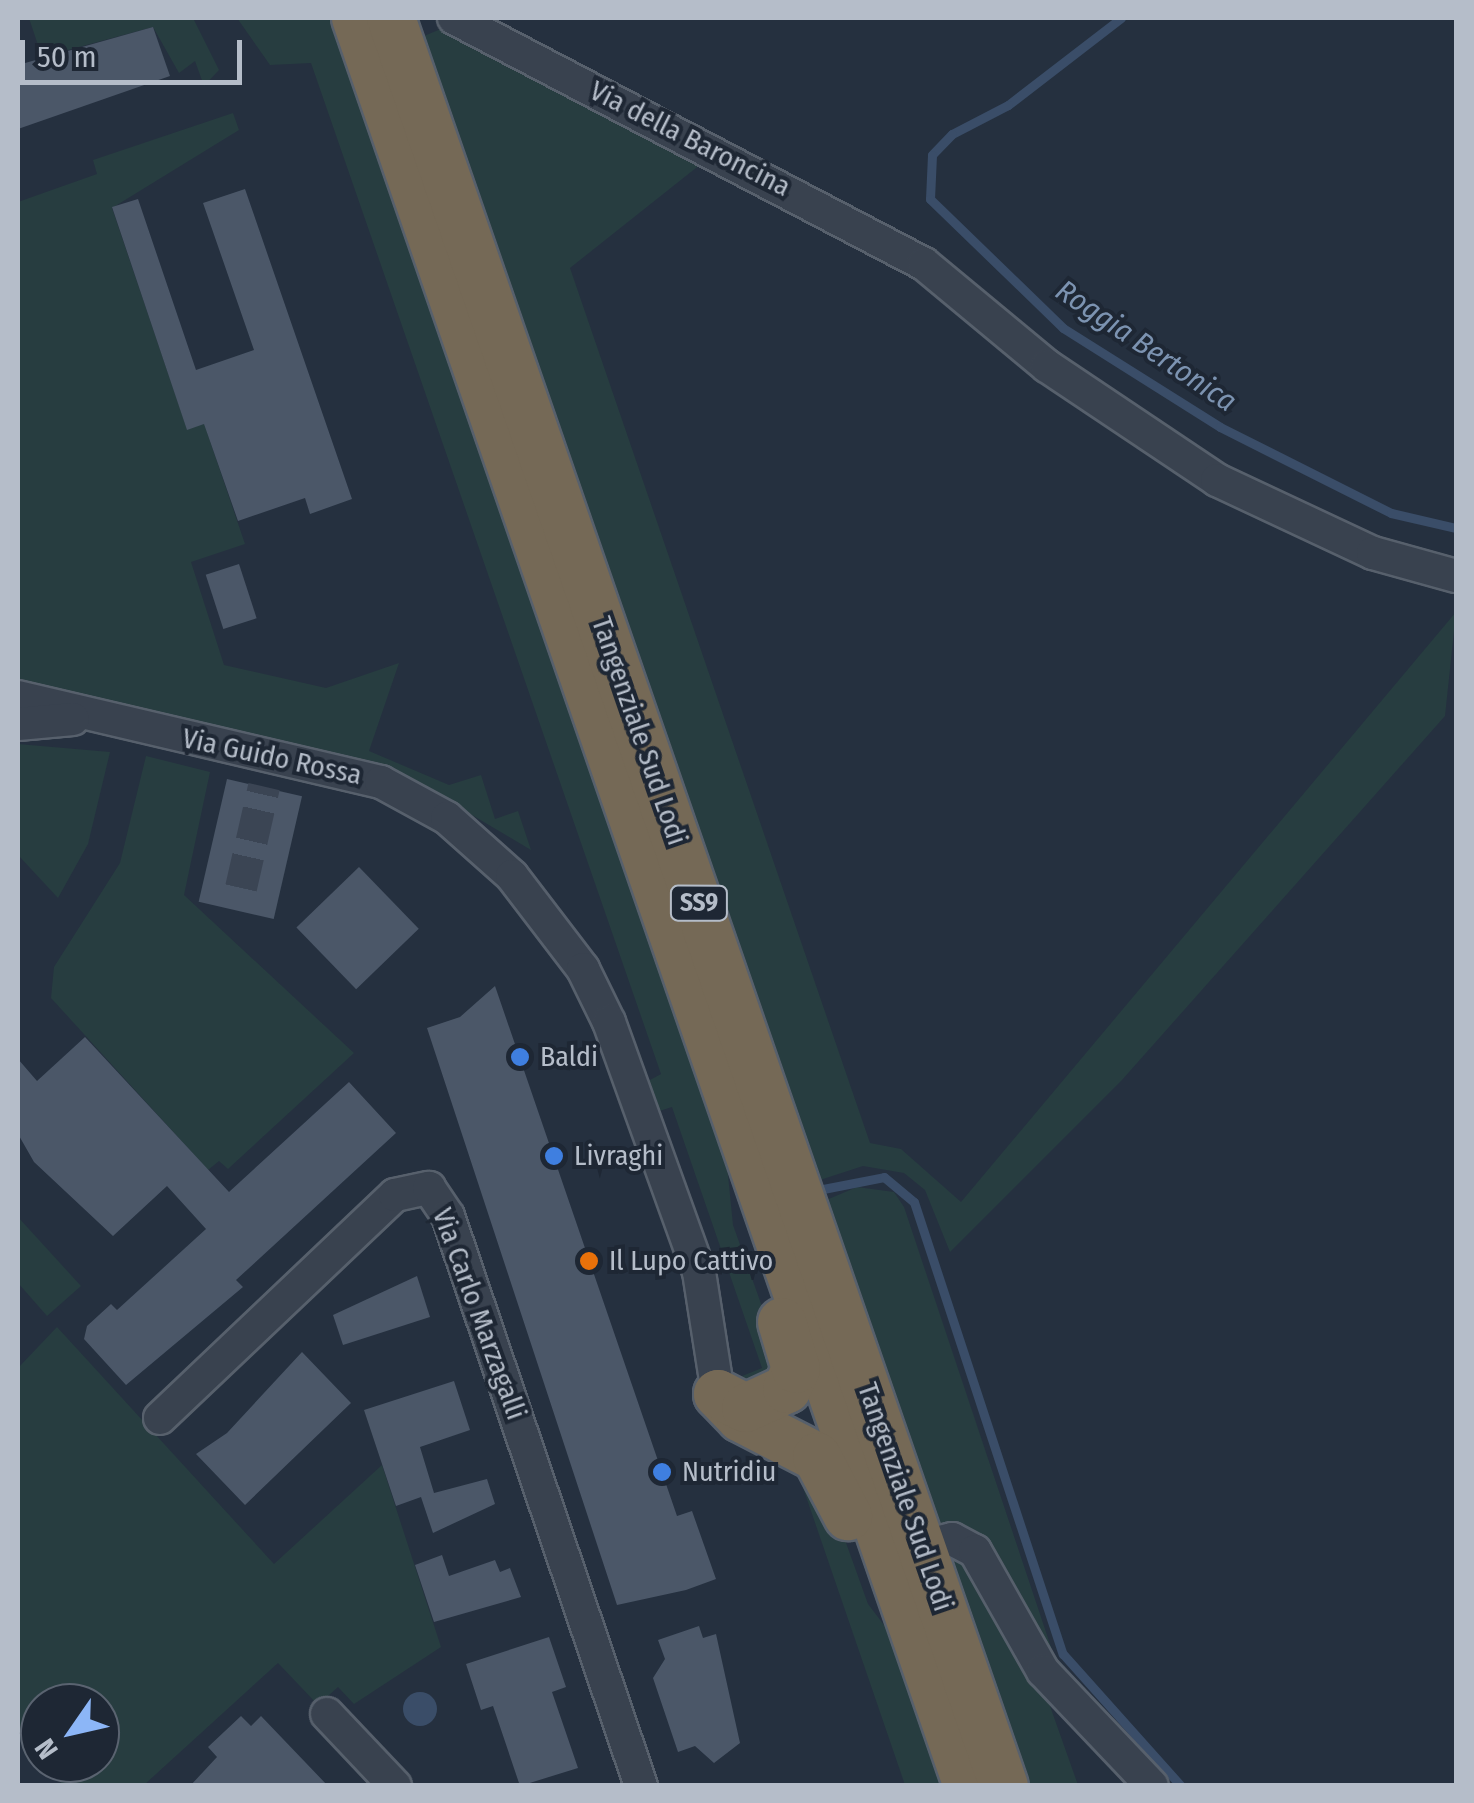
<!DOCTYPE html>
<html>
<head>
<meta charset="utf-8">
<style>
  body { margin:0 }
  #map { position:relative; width:1474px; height:1803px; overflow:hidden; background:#25303f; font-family:"Fira Sans Condensed",sans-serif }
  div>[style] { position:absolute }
  .green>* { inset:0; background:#273d40 }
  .water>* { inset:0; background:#3a4d68 }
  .round { border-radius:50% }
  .stream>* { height:9px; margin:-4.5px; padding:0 4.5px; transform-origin:4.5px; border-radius:4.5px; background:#3a4d68 }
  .building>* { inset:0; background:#4b5768; transform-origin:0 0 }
  .minor-tunnel>* { height:32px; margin-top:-16px; transform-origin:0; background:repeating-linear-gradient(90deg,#3b4554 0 32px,transparent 0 48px) }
  .roads { filter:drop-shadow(2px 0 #57606c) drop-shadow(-2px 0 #57606c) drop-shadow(0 2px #57606c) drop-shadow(0 -2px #57606c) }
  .minor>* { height:32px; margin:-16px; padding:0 16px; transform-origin:16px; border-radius:16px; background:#39424f }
  .highway>* { height:48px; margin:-24px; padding:0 24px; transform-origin:24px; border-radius:24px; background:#756956 }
  .dots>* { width:28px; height:28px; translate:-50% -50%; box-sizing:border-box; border:5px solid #1e2734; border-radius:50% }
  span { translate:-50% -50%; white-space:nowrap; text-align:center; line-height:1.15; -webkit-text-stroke:8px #1e2734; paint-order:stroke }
  .shield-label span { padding:2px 8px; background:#1e2734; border:2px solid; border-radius:8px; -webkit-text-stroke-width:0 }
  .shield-label { font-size:25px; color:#b5bdc9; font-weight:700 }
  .street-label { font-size:28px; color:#b5bdc9 }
  .poi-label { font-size:28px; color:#b5bdc9 }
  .left { translate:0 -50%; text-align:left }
  .water-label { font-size:30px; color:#7c93b1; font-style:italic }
  .frame { position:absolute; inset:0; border:20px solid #b5bdc9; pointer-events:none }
  .north { position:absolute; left:20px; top:1683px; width:100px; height:100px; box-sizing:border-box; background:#1e2734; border:2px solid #5a6370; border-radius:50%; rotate:236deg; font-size:28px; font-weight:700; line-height:40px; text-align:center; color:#b5bdc9 }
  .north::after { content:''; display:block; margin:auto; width:35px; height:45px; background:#8cb6f7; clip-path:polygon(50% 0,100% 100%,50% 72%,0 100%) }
  .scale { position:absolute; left:20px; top:40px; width:222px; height:45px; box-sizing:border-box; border:5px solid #b5bdc9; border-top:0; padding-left:12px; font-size:30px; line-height:35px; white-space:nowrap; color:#b5bdc9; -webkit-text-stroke:8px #1e2734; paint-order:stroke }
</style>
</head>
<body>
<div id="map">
  <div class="green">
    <i style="clip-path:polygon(29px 18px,193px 18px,219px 70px,204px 86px,195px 61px,179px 73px,153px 27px,42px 57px)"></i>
    <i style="clip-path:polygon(237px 18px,332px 18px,726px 1155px,733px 1225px,780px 1357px,765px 1389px,732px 1380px,762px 1368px,672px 1107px,650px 1114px,639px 1086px,661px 1074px,311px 63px,270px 65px)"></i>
    <i style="clip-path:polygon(448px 26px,701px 164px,570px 268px,870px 1143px,901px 1149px,961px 1202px,1456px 612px,1445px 716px,1122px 1080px,950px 1252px,925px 1190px,904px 1173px,863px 1166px,820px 1180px,422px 47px,424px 36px)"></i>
    <i style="clip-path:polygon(233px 113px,239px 130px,112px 208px,187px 429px,213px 421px,207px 432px,245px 544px,191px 562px,224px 665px,326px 688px,399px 663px,369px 751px,449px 785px,481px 775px,495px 819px,518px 811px,531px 850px,391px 767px,18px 684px,18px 202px,97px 174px,93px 160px)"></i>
    <i style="clip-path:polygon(18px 744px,110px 752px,88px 844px,58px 898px,18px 855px)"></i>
    <i style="clip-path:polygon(146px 756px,210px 772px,184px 895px,354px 1053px,228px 1169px,219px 1161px,208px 1170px,51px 998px,54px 967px,120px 863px)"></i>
    <i style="clip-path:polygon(857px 1187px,894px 1192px,904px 1207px,1059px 1671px,1050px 1706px,1078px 1785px,1025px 1785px,824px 1201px)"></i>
    <i style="clip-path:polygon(18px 1217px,81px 1286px,47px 1316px,18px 1283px)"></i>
    <i style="clip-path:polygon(57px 1327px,274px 1564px,382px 1465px,441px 1647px,354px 1704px,338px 1687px,318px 1705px,278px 1663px,144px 1785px,63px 1785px,42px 1763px,100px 1763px,100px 1703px,40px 1703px,40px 1761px,18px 1737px,18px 1368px)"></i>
    <i style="clip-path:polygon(808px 1475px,831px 1501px,868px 1604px,900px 1646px,949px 1785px,905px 1785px,799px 1476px)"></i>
  </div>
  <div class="water">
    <i class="round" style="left:403px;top:1692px;width:34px;height:34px"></i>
  </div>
  <div class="stream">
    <i style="left:1121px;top:18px;width:143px;rotate:142.4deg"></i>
    <i style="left:1008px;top:105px;width:63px;rotate:152.6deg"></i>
    <i style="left:952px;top:134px;width:29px;rotate:134deg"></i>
    <i style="left:932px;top:155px;width:44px;rotate:92.6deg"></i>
    <i style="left:930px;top:199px;width:185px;rotate:44.1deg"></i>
    <i style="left:1063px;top:328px;width:186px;rotate:32.2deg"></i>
    <i style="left:1220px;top:427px;width:191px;rotate:26.7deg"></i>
    <i style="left:1391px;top:513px;width:67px;rotate:13deg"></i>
    <i style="left:823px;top:1189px;width:62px;rotate:-11.1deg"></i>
    <i style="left:884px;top:1177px;width:39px;rotate:40deg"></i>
    <i style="left:914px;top:1202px;width:476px;rotate:71.8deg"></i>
    <i style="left:1063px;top:1654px;width:177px;rotate:48.2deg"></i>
  </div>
  <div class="building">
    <i style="clip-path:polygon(153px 27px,170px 76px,18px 129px,18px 65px)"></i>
    <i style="clip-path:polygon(245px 189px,352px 499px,310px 514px,305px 498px,238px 521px,204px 424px,187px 430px,112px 207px,138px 199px,196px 370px,254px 350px,203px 203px)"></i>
    <i style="left:239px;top:564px;width:57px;height:35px;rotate:72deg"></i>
    <i style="left:227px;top:779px;width:77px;height:126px;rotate:13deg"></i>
    <i style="left:359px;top:867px;width:86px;height:87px;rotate:46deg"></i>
    <i style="clip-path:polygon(495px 986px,677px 1516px,692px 1511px,716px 1579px,686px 1590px,617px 1605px,427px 1028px,460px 1017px)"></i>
    <i style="clip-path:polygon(85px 1037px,229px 1192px,349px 1082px,396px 1133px,236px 1280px,243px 1287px,126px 1385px,84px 1339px,87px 1326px,111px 1304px,117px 1310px,206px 1229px,167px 1186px,113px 1236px,34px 1162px,18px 1134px,18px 1059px,37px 1081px)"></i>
    <i style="clip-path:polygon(417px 1276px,430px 1317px,343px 1345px,333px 1315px)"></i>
    <i style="clip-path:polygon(302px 1352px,351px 1403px,245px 1505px,196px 1454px,227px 1433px)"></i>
    <i style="clip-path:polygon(454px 1381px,470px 1430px,420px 1447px,434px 1493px,487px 1479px,495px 1504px,433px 1533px,421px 1497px,396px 1506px,364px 1410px)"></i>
    <i style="clip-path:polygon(442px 1555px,449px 1576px,495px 1560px,500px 1572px,510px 1568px,521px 1597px,434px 1622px,415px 1565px)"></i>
    <i style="clip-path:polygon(699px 1626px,703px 1638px,716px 1634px,740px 1743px,714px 1763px,695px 1746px,678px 1752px,653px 1678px,665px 1659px,658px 1640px)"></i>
    <i style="clip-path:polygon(549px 1637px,566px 1687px,552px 1692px,578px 1768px,520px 1786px,493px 1706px,481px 1710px,466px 1664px)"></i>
    <i style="clip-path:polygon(241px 1716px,251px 1726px,261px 1716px,328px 1786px,190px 1786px,217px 1757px,208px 1747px)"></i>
  </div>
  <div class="minor-tunnel">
    <i style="left:241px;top:888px;width:104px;rotate:-77.2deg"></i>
  </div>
  <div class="roads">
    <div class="minor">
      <i style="left:454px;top:18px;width:530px;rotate:27.63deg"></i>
      <i style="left:924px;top:264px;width:160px;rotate:39.7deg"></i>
      <i style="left:1047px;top:366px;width:205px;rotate:33.8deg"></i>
      <i style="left:1217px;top:480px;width:172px;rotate:25.1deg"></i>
      <i style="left:1373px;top:553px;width:86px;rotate:15.5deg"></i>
      <i style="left:18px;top:697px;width:373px;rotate:13.2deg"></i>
      <i style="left:381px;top:782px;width:75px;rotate:28.6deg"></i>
      <i style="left:447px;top:818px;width:87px;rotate:41.7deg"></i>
      <i style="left:512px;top:876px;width:117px;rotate:52.6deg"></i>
      <i style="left:583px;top:969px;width:59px;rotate:63.9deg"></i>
      <i style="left:609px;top:1022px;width:266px;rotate:70.2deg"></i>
      <i style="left:699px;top:1272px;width:123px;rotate:81.1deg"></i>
      <i style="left:18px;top:724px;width:55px;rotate:-5.2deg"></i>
      <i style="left:160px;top:1418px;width:324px;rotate:-43.5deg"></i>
      <i style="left:395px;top:1195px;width:35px;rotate:-12deg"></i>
      <i style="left:429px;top:1188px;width:34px;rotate:56deg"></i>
      <i style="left:448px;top:1216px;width:602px;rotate:71.29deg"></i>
      <i style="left:922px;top:1546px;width:31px;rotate:-13deg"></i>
      <i style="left:952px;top:1539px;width:26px;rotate:28deg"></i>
      <i style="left:975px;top:1551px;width:138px;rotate:60.5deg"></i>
      <i style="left:1043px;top:1671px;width:158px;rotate:46.5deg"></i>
      <i style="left:327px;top:1714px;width:99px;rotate:46.6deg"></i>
    </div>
    <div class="highway">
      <i style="left:356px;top:18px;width:1871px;rotate:70.91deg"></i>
      <i style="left:391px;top:18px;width:1871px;rotate:70.88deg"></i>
      <i style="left:718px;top:1394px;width:33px;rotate:46deg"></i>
      <i style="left:741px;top:1418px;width:85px;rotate:27.2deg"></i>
      <i style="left:817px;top:1457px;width:67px;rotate:62.3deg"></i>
      <i style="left:718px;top:1394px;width:31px;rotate:27deg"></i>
      <i style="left:746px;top:1408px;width:45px;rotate:-24.9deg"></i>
      <i style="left:787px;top:1389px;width:22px;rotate:-66deg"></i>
      <i style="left:796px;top:1369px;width:49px;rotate:-106.6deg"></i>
    </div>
  </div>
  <div class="dots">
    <i style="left:520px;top:1057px;background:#3f7fe0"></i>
    <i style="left:554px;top:1156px;background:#3f7fe0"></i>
    <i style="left:589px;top:1261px;background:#e8710a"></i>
    <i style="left:662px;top:1472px;background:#3f7fe0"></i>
  </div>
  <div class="shield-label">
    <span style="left:699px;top:903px">SS9</span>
  </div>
  <div class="street-label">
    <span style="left:690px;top:139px;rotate:27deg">Via della Baroncina</span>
    <span style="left:639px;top:731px;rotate:71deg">Tangenziale Sud Lodi</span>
    <span style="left:272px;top:757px;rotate:12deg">Via Guido Rossa</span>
    <span style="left:479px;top:1314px;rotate:70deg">Via Carlo Marzagalli</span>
    <span style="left:905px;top:1497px;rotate:71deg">Tangenziale Sud Lodi</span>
  </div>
  <div class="poi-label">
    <span class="left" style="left:540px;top:1057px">Baldi</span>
    <span class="left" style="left:574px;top:1156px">Livraghi</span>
    <span class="left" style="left:609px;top:1261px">Il Lupo Cattivo</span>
    <span class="left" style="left:682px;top:1472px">Nutridiu</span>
  </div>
  <div class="water-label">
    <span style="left:1146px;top:346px;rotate:34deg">Roggia Bertonica</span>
  </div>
  <div class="frame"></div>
  <div class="north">N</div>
  <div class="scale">50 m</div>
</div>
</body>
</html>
